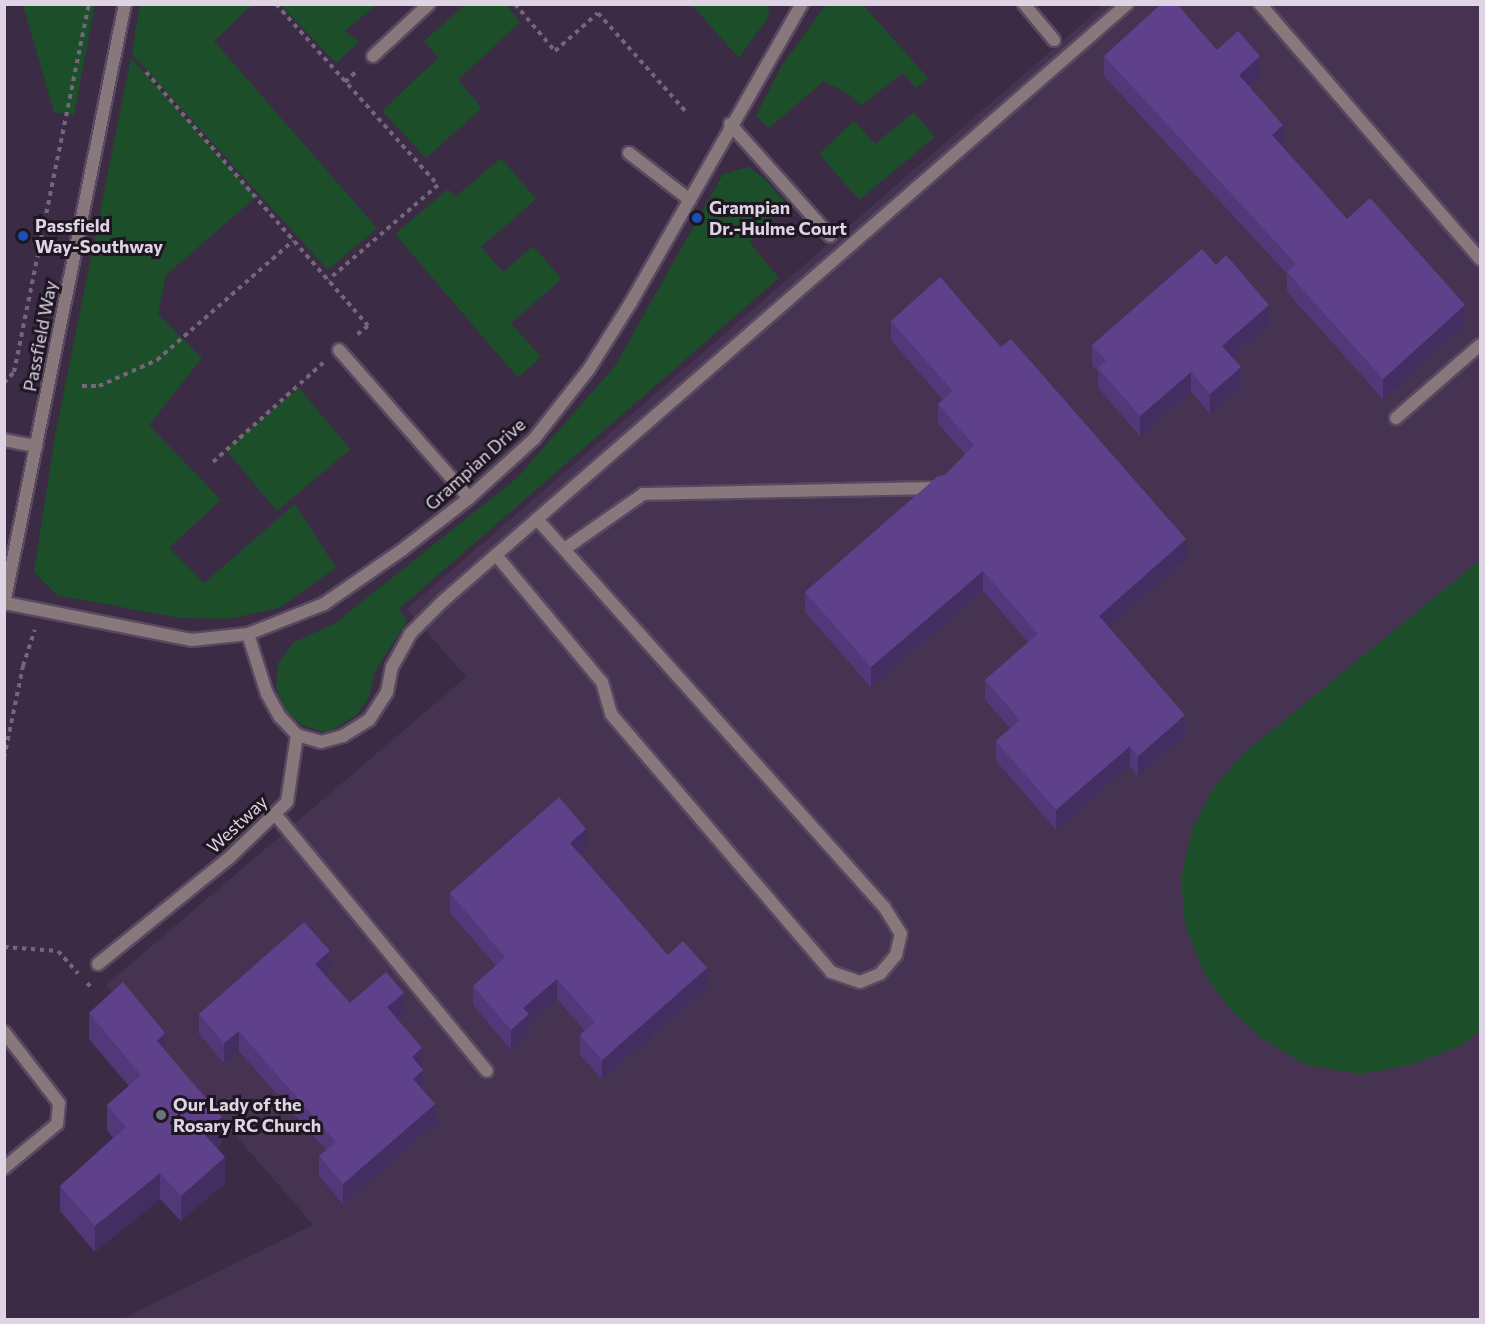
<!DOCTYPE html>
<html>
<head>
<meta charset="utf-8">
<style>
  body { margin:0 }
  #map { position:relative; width:1485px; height:1324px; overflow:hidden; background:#3b2b44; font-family:Commissioner,sans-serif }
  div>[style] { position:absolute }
  .built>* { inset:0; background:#463251 }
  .green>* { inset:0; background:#1d4e2a; transform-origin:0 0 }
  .path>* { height:4px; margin-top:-2px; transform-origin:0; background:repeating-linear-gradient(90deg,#74677c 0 4.5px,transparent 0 9px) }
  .roads { filter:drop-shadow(2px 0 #584961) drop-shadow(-2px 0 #584961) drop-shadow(0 2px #584961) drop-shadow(0 -2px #584961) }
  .service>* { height:12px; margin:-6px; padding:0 6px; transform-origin:6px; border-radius:6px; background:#89787b }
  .minor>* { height:12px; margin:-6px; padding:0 6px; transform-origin:6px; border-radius:6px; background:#89787b }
  .tertiary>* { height:12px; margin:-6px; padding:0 6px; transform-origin:6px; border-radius:6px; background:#89787b }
  .wall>* { inset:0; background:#523878 }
  .shaded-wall>* { inset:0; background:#422e61 }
  .building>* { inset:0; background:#5f418b }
  .dots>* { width:16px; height:16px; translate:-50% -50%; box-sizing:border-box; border:3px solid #1e1722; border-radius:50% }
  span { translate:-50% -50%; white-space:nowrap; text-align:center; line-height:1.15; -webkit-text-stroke:6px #1e1722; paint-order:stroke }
  .poi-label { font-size:18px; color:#ded4e4; font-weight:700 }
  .left { translate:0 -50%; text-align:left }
  .street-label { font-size:18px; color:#ded4e4 }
  .frame { position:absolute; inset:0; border:6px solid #ded4e4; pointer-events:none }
</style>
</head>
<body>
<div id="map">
  <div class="built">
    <i style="clip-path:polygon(1104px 5px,1480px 5px,1480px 1319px,122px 1319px,313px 1225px,106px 985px,466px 677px,407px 609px)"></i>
  </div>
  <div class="green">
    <i style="clip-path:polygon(23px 5px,95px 5px,74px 115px,54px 112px)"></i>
    <i style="clip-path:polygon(140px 5px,252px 5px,214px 41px,377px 228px,328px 270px,132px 54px)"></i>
    <i style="clip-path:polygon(281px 5px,376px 5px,345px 31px,359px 42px,336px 63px)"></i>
    <i style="clip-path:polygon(465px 5px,507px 5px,520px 22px,458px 80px,482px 108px,426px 158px,382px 111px,438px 58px,424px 41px)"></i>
    <i style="clip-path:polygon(692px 5px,768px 5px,769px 16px,739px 58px)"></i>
    <i style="clip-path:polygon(826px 5px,863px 5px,928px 78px,916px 88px,902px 73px,861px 106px,850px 95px,824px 81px,769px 128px,756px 116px,782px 65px)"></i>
    <i style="clip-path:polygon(131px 58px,256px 197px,166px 275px,158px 314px,202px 358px,149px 425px,221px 500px,169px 548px,204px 583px,295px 504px,336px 568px,279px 608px,228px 619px,179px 618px,57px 595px,34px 572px,55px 435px)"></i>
    <i style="clip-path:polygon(914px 112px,935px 137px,859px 200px,819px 154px,854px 121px,875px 144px)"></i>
    <i style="clip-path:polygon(501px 158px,536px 199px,481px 247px,503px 272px,533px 246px,562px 279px,511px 323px,541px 357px,518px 378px,395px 234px,448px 189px,455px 197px)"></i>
    <i style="clip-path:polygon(748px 167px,765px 179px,787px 205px,749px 242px,779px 278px,399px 609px,407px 621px,375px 671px,369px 697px,357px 715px,326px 733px,302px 725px,285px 710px,276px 687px,278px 663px,294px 642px,334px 624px,517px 478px,615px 366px,723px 174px)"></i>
    <i style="left:299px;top:388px;width:80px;height:96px;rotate:50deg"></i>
    <i style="clip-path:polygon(1480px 560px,1480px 1030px,1462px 1045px,1411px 1065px,1360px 1074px,1306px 1065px,1264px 1040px,1231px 1011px,1205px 975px,1185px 926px,1181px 879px,1192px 829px,1213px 789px,1243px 754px)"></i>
  </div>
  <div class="path">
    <i style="left:276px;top:4px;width:243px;rotate:48.2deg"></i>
    <i style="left:438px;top:185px;width:145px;rotate:139.2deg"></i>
    <i style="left:515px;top:4px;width:62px;rotate:49.6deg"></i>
    <i style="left:555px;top:51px;width:57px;rotate:-41.5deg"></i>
    <i style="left:598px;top:13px;width:135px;rotate:48.3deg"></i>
    <i style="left:146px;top:72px;width:337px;rotate:48.8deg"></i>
    <i style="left:368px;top:326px;width:16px;rotate:142deg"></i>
    <i style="left:345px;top:82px;width:18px;rotate:-43deg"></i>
    <i style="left:4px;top:383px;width:15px;rotate:-48deg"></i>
    <i style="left:14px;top:372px;width:376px;rotate:-78.5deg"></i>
    <i style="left:82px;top:386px;width:17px"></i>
    <i style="left:99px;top:386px;width:64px;rotate:-24.1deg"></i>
    <i style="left:157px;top:360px;width:181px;rotate:-41.2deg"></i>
    <i style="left:213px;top:462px;width:149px;rotate:-42deg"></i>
    <i style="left:4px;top:758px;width:94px;rotate:-78.3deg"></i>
    <i style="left:23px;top:666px;width:38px;rotate:-72deg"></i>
    <i style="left:4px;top:947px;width:54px;rotate:4.2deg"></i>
    <i style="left:58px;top:951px;width:30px;rotate:48deg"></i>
    <i style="left:87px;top:983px;width:8px;rotate:45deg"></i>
  </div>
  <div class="roads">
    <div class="service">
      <i style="left:1260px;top:4px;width:337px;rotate:49.2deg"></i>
      <i style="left:1396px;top:418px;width:111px;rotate:-41deg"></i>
      <i style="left:566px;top:548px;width:94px;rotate:-35deg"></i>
      <i style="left:643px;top:494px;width:297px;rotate:-1.2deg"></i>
      <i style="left:496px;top:555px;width:165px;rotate:50.2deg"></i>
      <i style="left:602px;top:682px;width:33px;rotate:74deg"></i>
      <i style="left:611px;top:714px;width:339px;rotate:49.5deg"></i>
      <i style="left:831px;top:972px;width:31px;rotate:19deg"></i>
      <i style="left:860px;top:982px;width:22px;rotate:-22deg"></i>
      <i style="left:880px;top:974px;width:25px;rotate:-50deg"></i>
      <i style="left:896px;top:955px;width:22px;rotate:-77deg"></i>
      <i style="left:901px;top:934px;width:32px;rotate:-122deg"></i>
      <i style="left:884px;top:907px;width:521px;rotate:-131.81deg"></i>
      <i style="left:297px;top:735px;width:25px;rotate:16deg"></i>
      <i style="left:321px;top:742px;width:23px;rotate:-15deg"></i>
      <i style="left:343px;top:736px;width:31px;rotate:-32deg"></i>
      <i style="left:369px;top:720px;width:33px;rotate:-57deg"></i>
      <i style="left:387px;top:692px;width:25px;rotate:-79deg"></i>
      <i style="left:392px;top:667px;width:38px;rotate:-61deg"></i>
      <i style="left:410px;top:634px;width:47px;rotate:-45deg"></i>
      <i style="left:443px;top:601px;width:908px;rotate:-41.11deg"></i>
      <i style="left:275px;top:814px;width:333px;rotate:50.5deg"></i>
      <i style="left:4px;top:1032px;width:90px;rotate:52.2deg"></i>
      <i style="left:59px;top:1103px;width:21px;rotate:95deg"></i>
      <i style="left:57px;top:1124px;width:69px;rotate:140.3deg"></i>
    </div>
    <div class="minor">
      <i style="left:1024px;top:4px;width:47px;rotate:50.2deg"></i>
      <i style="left:373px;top:56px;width:76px;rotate:-42.9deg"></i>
      <i style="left:730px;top:124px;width:150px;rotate:48.2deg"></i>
      <i style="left:629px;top:153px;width:77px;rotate:37.6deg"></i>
      <i style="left:339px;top:350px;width:197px;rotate:48.7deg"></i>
      <i style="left:4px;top:440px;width:33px;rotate:11deg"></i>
      <i style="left:5px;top:603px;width:191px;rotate:11.2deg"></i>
      <i style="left:192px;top:640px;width:56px;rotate:-6.1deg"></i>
      <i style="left:248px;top:634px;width:82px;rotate:-21.5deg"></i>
      <i style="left:324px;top:604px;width:95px;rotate:-34.7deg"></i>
      <i style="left:402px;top:550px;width:85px;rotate:-37.8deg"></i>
      <i style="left:469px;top:498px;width:88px;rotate:-42.2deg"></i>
      <i style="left:534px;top:439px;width:89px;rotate:-51.8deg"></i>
      <i style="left:589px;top:369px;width:77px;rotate:-57.8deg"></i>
      <i style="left:630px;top:304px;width:346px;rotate:-60.2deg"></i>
      <i style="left:98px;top:964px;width:169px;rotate:-39deg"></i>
      <i style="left:229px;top:858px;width:81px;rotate:-44deg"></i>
      <i style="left:287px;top:802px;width:68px;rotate:-81.5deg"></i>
      <i style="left:297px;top:735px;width:25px;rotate:-133deg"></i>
      <i style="left:280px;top:717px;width:26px;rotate:-119deg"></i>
      <i style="left:267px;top:694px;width:63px;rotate:-107.6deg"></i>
    </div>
    <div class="tertiary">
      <i style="left:4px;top:604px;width:612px;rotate:-78.6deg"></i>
    </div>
  </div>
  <div class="wall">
    <i style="clip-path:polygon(1217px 50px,1260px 76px,1249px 86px,1283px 144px,1282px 146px,1347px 219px,1465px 325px,1383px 399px,1287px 292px,1287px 274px,1104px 76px,1104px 56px)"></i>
    <i style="clip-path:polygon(1216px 265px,1269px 325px,1232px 357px,1241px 387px,1210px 414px,1191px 392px,1140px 436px,1098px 388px,1098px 371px,1092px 365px,1092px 345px)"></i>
    <i style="clip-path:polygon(891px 321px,1186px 559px,1109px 627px,1185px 735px,1138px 776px,1130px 766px,1056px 830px,996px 761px,996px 741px,1010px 728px,985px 700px,985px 680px,1028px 642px,983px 591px,871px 687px,805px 612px,805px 592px,945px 475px,965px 454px,938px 424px,938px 404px,943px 400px,891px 340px)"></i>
    <i style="clip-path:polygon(586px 849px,580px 854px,668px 955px,707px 988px,602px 1079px,580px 1055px,580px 1035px,585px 1031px,557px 999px,529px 1023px,529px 1034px,511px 1050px,473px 1005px,473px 986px,496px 966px,450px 913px,450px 893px)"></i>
    <i style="clip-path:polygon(330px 971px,325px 975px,350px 1003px,404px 1012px,397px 1019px,422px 1068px,422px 1069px,423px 1090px,435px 1124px,343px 1204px,319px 1176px,319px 1156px,326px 1150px,239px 1051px,224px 1063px,199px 1034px,199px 1014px)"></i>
    <i style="clip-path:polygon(89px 1013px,165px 1051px,222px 1143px,217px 1148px,225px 1183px,181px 1221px,160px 1199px,95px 1252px,60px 1211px,60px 1186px,113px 1138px,107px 1130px,107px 1105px,129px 1086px,89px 1039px)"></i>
  </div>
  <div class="shaded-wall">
    <i style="clip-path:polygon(1260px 56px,1260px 76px,1239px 95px,1239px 75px)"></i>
    <i style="clip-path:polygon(1283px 125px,1283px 144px,1272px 154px,1272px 135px)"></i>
    <i style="clip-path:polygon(1269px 305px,1269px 325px,1222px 365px,1222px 346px)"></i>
    <i style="clip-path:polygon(1465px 305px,1465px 325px,1383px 399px,1383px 379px)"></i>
    <i style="clip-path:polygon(1241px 367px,1241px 387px,1210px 414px,1210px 394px)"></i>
    <i style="clip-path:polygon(1191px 372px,1191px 392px,1140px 436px,1140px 416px)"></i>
    <i style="clip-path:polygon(1186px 539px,1186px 559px,1099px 636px,1099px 616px)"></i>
    <i style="clip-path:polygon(983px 571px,983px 591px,871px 687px,871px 667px)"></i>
    <i style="clip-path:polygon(1185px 715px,1185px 735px,1138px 776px,1138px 756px)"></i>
    <i style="clip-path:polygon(1130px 746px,1130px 766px,1056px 830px,1056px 810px)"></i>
    <i style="clip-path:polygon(586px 829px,586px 849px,570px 863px,570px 843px)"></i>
    <i style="clip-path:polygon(330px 951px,330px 971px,315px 984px,315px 964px)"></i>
    <i style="clip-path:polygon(707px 968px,707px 988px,602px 1079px,602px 1060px)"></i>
    <i style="clip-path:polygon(557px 979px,557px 999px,529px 1023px,529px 1034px,511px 1050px,511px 1030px,523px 1008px)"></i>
    <i style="clip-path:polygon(404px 993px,404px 1012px,387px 1027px,387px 1007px)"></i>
    <i style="clip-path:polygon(239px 1031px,239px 1051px,224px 1063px,224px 1043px)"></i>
    <i style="clip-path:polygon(165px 1033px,165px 1059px,157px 1041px)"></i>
    <i style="clip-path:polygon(422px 1048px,422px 1068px,412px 1077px,412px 1057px)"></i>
    <i style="clip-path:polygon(423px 1070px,423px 1090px,413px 1079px)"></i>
    <i style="clip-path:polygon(435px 1104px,435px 1124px,343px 1204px,343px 1184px)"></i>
    <i style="clip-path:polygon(222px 1117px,222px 1143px,204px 1160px,204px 1134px)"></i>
    <i style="clip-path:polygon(225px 1157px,225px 1183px,181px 1221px,181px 1196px)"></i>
    <i style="clip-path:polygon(160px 1173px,160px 1199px,95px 1252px,95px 1226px)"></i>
  </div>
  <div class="building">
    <i style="clip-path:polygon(1161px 4px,1177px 4px,1217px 50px,1238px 31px,1260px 56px,1239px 75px,1283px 125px,1272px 135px,1347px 219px,1370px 198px,1465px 305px,1383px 379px,1287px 272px,1296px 264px,1104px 56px)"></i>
    <i style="clip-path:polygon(1202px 249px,1216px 265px,1226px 255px,1269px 305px,1222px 346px,1241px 367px,1210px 394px,1191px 372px,1140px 416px,1098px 368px,1106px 361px,1092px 345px)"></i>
    <i style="clip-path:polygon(940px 277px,1001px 347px,1011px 339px,1186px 539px,1099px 616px,1185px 715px,1138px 756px,1130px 746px,1056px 810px,996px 741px,1020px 720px,985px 680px,1038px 634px,983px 571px,871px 667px,805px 592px,938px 476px,945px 475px,974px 445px,938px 404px,953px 391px,891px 321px)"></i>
    <i style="clip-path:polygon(559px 797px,586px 829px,570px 843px,668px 955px,683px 941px,707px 968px,602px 1060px,580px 1035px,595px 1022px,557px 979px,523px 1008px,529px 1014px,511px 1030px,473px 986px,505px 957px,450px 893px)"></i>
    <i style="clip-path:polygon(304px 922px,330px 951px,315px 964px,350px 1003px,386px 972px,404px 993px,387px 1007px,422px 1048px,412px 1057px,423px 1070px,413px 1079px,435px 1104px,343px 1184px,319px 1156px,336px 1142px,239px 1031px,224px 1043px,199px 1014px)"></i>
    <i style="clip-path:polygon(123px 982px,165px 1033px,157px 1041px,222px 1117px,204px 1134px,225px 1157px,181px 1196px,160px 1173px,95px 1226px,60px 1186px,126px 1127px,107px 1105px,141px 1075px,89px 1013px)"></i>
  </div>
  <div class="dots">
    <i style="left:697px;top:218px;background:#1a4fb4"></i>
    <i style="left:23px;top:236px;background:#1a4fb4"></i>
    <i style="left:161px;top:1115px;background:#6b7280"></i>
  </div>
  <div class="poi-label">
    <span class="left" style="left:709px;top:218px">Grampian<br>Dr.-Hulme Court</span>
    <span class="left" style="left:35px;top:236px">Passfield<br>Way-Southway</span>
    <span class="left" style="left:173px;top:1115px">Our Lady of the<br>Rosary RC Church</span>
  </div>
  <div class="street-label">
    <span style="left:40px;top:336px;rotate:-79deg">Passfield Way</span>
    <span style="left:475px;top:464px;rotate:-42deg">Grampian Drive</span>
    <span style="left:237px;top:824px;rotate:-43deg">Westway</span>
  </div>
  <div class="frame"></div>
</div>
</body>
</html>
